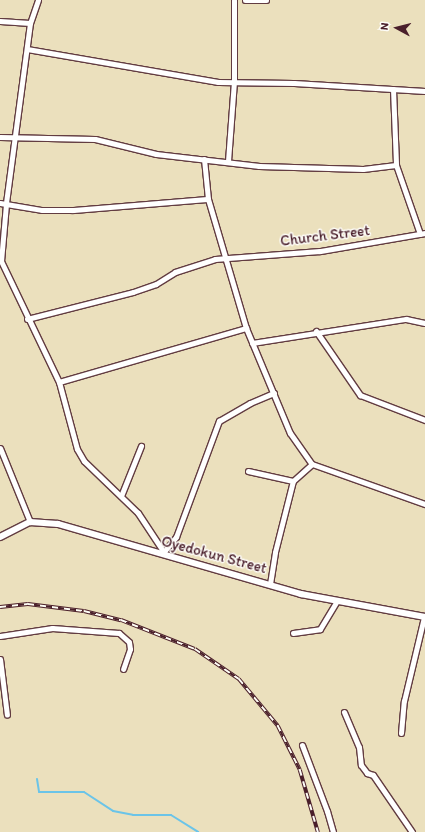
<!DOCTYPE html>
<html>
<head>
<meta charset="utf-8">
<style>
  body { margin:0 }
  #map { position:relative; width:425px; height:832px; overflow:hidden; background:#ebe0bd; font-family:Itim,sans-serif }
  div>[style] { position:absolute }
  .stream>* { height:2px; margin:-1px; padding:0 1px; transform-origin:1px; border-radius:1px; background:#6bc4e8 }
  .roads { filter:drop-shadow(1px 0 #623c41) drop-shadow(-1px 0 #623c41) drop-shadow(0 1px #623c41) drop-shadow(0 -1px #623c41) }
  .minor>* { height:5px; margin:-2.5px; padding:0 2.5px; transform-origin:2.5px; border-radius:2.5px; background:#fff }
  .tertiary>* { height:6px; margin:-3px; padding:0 3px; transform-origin:3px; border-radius:3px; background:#fff }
  .rail>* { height:3.5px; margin-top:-1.75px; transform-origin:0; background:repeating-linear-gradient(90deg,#fdfcf7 0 6px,#4a1f2b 0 12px); box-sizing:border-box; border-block:1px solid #4a1f2b }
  span { translate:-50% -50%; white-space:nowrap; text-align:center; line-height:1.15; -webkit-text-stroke:3px #fdfcf7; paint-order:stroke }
  .street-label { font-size:15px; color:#4a1f2b }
  .north { position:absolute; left:377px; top:8px; width:40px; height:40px; -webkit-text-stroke:3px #fdfcf7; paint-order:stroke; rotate:277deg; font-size:11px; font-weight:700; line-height:16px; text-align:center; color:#4a1f2b }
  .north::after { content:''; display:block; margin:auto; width:14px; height:18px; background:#4a1f2b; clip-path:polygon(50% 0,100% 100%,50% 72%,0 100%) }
</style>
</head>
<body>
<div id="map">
  <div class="stream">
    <i style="left:37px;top:779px;width:13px;rotate:81deg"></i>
    <i style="left:39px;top:792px;width:45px"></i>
    <i style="left:84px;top:792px;width:35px;rotate:33deg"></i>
    <i style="left:113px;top:811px;width:20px;rotate:11deg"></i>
    <i style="left:133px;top:815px;width:38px"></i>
    <i style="left:171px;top:815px;width:32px;rotate:32deg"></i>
  </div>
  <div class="roads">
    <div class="minor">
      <i style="left:38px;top:0;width:24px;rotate:109deg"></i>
      <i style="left:30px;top:23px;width:183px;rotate:97.6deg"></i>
      <i style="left:6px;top:204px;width:57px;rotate:95deg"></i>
      <i style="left:1px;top:261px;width:134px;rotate:64.4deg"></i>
      <i style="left:59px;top:382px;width:69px;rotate:75deg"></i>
      <i style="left:77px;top:449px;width:14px;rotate:60deg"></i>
      <i style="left:84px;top:461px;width:75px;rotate:43.9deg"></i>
      <i style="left:138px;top:513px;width:49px;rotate:56.6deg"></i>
      <i style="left:245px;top:0;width:21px"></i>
      <i style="left:0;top:21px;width:30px;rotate:4deg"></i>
      <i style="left:27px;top:49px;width:194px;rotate:9.8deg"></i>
      <i style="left:218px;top:82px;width:76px;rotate:0.8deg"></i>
      <i style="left:294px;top:83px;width:131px;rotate:3.5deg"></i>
      <i style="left:393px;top:89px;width:76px;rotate:87.7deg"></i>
      <i style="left:396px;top:165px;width:73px;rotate:70.8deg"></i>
      <i style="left:0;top:137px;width:95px;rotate:1.2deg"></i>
      <i style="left:95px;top:139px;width:63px;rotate:13.8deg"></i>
      <i style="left:156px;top:154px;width:104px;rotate:6.6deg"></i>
      <i style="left:259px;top:166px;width:104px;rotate:1.7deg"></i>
      <i style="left:363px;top:169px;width:33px;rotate:-7deg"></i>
      <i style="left:204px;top:159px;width:40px;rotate:84.3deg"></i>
      <i style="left:208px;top:199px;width:134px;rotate:73.6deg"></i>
      <i style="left:246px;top:328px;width:114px;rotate:67.3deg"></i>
      <i style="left:290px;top:433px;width:38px;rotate:55deg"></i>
      <i style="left:312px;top:464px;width:120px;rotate:19.5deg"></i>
      <i style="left:228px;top:161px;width:80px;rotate:-85.7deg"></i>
      <i style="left:234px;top:81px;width:81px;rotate:-90deg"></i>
      <i style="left:0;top:203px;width:43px;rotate:9.5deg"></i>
      <i style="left:42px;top:210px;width:31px"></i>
      <i style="left:73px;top:210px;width:135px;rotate:-4.7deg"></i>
      <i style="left:27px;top:319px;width:109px;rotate:-14.3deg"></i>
      <i style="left:133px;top:292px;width:24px;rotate:-19deg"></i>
      <i style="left:156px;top:284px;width:22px;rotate:-32deg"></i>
      <i style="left:175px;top:272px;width:42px;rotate:-18deg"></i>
      <i style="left:215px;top:259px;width:105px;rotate:-4.4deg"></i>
      <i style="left:320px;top:251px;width:107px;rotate:-9.7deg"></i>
      <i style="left:316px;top:331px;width:78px;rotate:55.5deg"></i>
      <i style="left:360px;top:395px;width:70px;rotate:21deg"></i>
      <i style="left:252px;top:343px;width:156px;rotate:-8.9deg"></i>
      <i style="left:406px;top:319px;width:19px;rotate:12deg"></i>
      <i style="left:59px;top:382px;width:195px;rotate:-16.1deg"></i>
      <i style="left:0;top:448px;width:80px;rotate:67.9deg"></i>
      <i style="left:248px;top:471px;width:46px;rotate:12.5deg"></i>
      <i style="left:121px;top:496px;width:54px;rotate:-68.2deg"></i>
      <i style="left:163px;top:553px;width:21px;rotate:-51deg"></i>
      <i style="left:176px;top:537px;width:124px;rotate:-69.7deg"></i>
      <i style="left:219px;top:421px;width:36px;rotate:-30deg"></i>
      <i style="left:250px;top:403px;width:26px;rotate:-23deg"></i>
      <i style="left:270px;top:584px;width:32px;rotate:-81deg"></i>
      <i style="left:275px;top:552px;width:73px;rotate:-75.8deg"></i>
      <i style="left:293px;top:481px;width:25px;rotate:-42deg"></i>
      <i style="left:293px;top:633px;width:27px;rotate:-8deg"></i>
      <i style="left:320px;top:629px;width:31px;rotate:-59deg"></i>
      <i style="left:0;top:636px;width:53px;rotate:-8.7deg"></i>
      <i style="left:52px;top:628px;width:67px;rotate:4.3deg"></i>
      <i style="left:119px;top:633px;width:13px;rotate:42deg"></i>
      <i style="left:129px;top:642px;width:7px;rotate:82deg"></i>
      <i style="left:130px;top:649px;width:21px;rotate:109deg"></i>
      <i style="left:0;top:659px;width:56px;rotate:82.9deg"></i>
      <i style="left:344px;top:712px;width:38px;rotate:67deg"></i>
      <i style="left:359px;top:747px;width:18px;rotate:84deg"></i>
      <i style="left:361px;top:765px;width:10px;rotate:53deg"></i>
      <i style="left:367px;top:773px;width:6px;rotate:18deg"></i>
      <i style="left:373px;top:775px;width:69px;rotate:55.6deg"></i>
      <i style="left:401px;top:733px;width:32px;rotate:-85deg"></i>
      <i style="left:404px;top:701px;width:86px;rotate:-76.6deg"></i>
      <i style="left:302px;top:745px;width:71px;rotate:69.3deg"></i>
      <i style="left:327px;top:811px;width:22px;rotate:74deg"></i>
    </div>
    <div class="tertiary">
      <i style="left:0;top:537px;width:34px;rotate:-27deg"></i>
      <i style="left:30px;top:522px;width:28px;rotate:4deg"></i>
      <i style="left:58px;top:524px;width:253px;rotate:16.1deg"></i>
      <i style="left:301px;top:594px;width:126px;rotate:10.5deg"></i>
    </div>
  </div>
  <div class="rail">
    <i style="left:0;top:607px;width:28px;rotate:-6deg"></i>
    <i style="left:28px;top:604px;width:56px;rotate:7.1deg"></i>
    <i style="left:84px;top:611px;width:38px;rotate:14deg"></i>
    <i style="left:121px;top:620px;width:79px;rotate:21.4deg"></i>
    <i style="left:195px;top:649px;width:53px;rotate:34.3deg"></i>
    <i style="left:239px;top:679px;width:61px;rotate:50.3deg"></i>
    <i style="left:278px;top:726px;width:49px;rotate:63.4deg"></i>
    <i style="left:300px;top:770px;width:65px;rotate:73.8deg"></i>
  </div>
  <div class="street-label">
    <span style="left:325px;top:236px;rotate:-7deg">Church Street</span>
    <span style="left:214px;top:555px;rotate:15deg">Oyedokun Street</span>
  </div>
  <div class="north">N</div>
</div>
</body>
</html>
